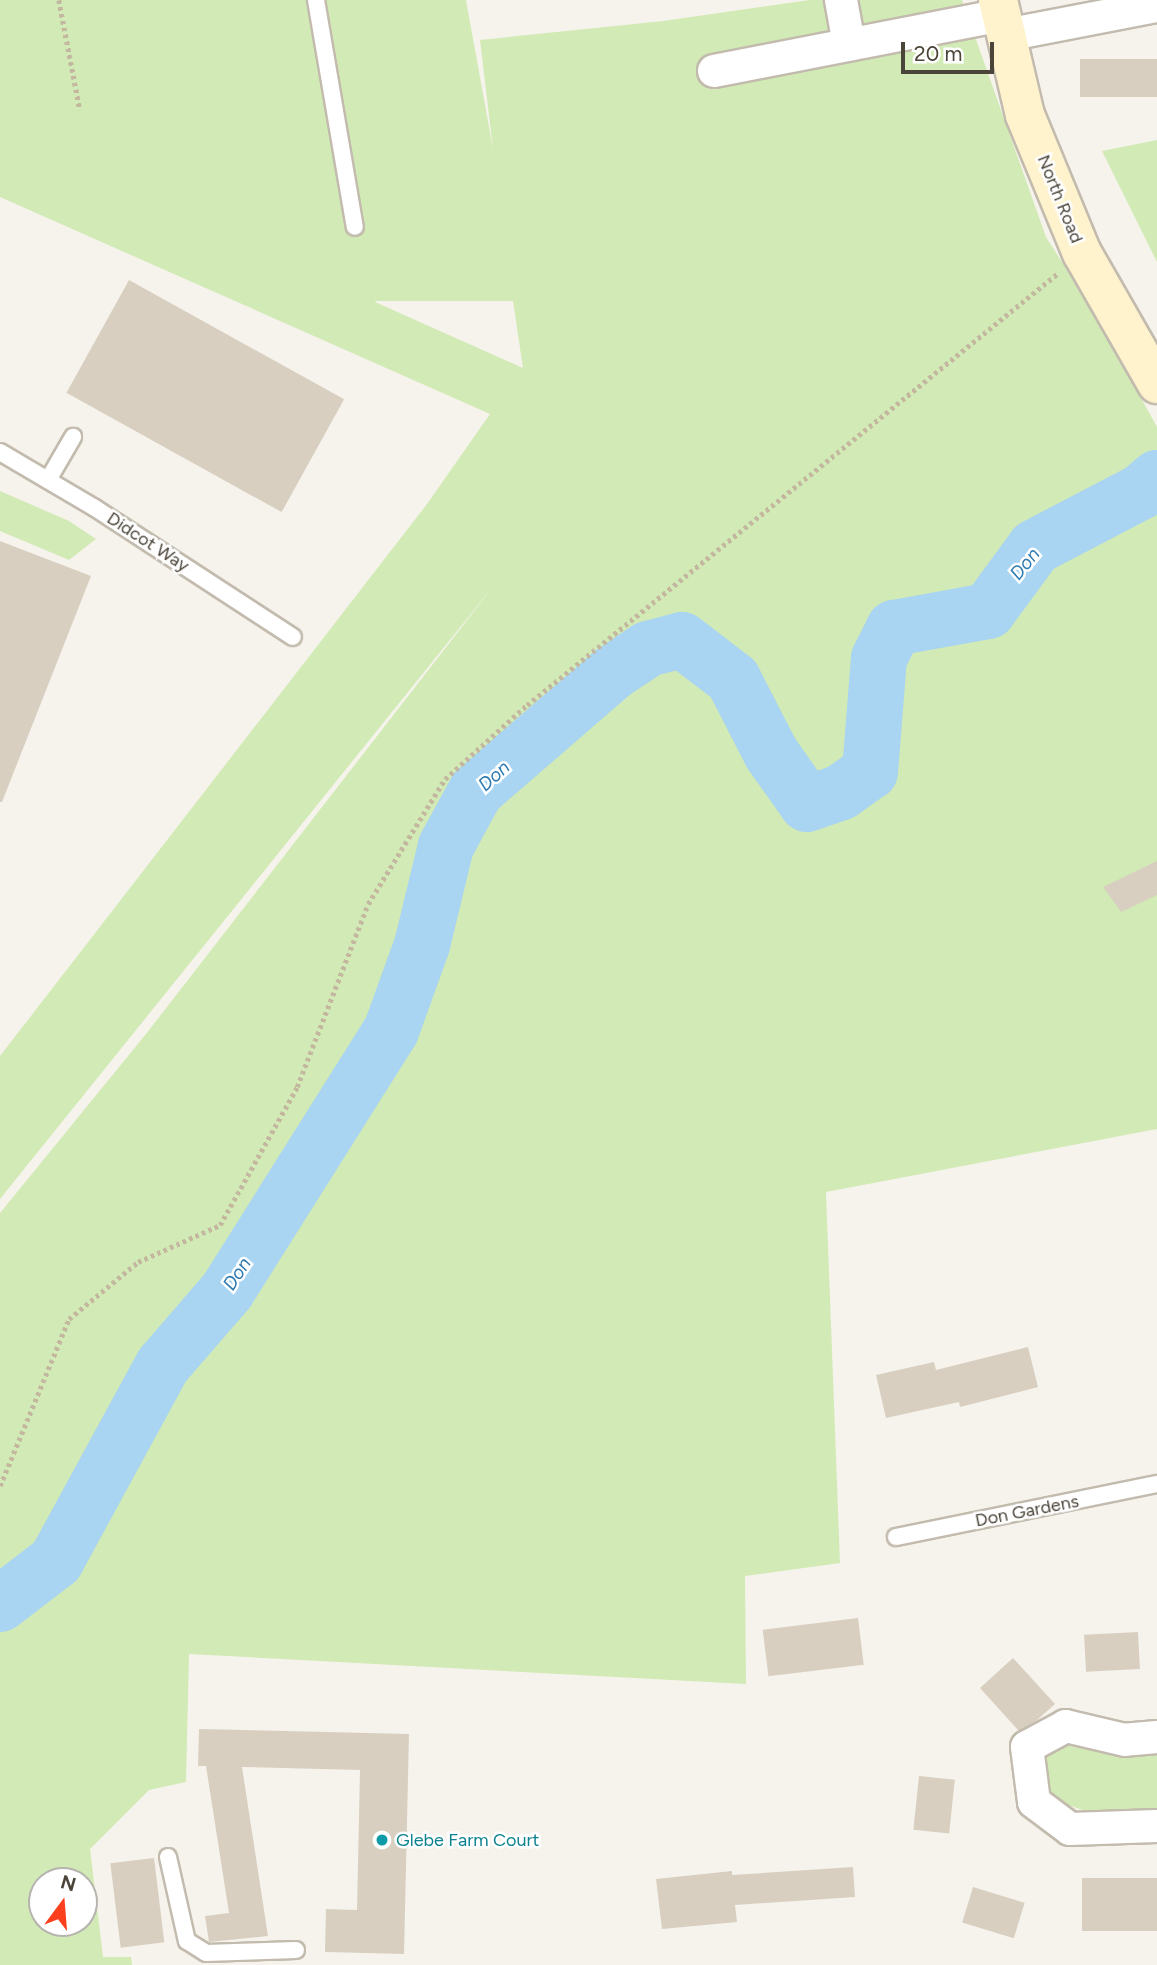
<!DOCTYPE html>
<html>
<head>
<meta charset="utf-8">
<style>
  body { margin:0 }
  #map { position:relative; width:1157px; height:1965px; overflow:hidden; background:#f6f3ec; font-family:Figtree,sans-serif }
  div>[style] { position:absolute }
  .green>* { inset:0; background:#d2eab5 }
  .river>* { height:56px; margin:-28px; padding:0 28px; transform-origin:28px; border-radius:28px; background:#a9d4f2 }
  .building>* { inset:0; background:#d8cfc1; transform-origin:0 0 }
  .path>* { height:4.5px; margin-top:-2.25px; transform-origin:0; background:repeating-linear-gradient(90deg,#c4b79f 0 3.5px,transparent 0 7px) }
  .roads { filter:drop-shadow(2px 0 #c2bbae) drop-shadow(-2px 0 #c2bbae) drop-shadow(0 2px #c2bbae) drop-shadow(0 -2px #c2bbae) }
  .lane>* { height:16px; margin:-8px; padding:0 8px; transform-origin:8px; border-radius:8px; background:#fff }
  .street>* { height:32px; margin:-16px; padding:0 16px; transform-origin:16px; border-radius:16px; background:#fff }
  .secondary>* { height:38px; margin:-19px; padding:0 19px; transform-origin:19px; border-radius:19px; background:#fff3cd }
  .dots>* { width:19px; height:19px; translate:-50% -50%; box-sizing:border-box; border:4px solid #fff; border-radius:50% }
  span { translate:-50% -50%; white-space:nowrap; text-align:center; line-height:1.15; -webkit-text-stroke:5px #fff; paint-order:stroke }
  .street-label { font-size:18px; color:#4b4439 }
  .culture-label { font-size:18px; color:#0d838f }
  .left { translate:0 -50%; text-align:left }
  .water-label { font-size:19px; color:#2e7ab2; font-style:italic }
  .north { position:absolute; left:28px; top:1867px; width:70px; height:70px; box-sizing:border-box; background:#fff; border:2px solid #b7b4b0; border-radius:50%; rotate:16deg; font-size:19px; font-weight:700; line-height:28px; text-align:center; color:#4b4439 }
  .north::after { content:''; display:block; margin:auto; width:24px; height:32px; background:#fc3f1d; clip-path:polygon(50% 0,100% 100%,50% 72%,0 100%) }
  .scale { position:absolute; left:901px; top:42px; width:93px; height:32px; box-sizing:border-box; border:4px solid #4b4439; border-top:0; padding-left:9px; font-size:21px; line-height:24px; white-space:nowrap; color:#4b4439; -webkit-text-stroke:5px #fff; paint-order:stroke }
</style>
</head>
<body>
<div id="map">
  <div class="green">
    <i style="clip-path:polygon(evenodd,0 0,466px 0,493px 149px,480px 40px,663px 21px,810px 0,962px 0,1046px 237px,1090px 306px,1157px 427px,1157px 1129px,826px 1192px,840px 1563px,745px 1576px,746px 1684px,189px 1654px,186px 1782px,149px 1790px,90px 1849px,103px 1957px,131px 1957px,132px 1965px,0 1965px,0 1213px,146px 1034px,495px 584px,0 1199px,0 1056px,427px 504px,490px 414px,0 197px,0 0,376px 301px,513px 301px,523px 368px,375px 302px,376px 301px,0 0,42px 1881px,84px 1881px,84px 1923px,42px 1923px,42px 1881px)"></i>
    <i style="clip-path:polygon(1157px 140px,1157px 262px,1102px 151px)"></i>
    <i style="clip-path:polygon(0 491px,69px 521px,96px 539px,69px 560px,0 531px)"></i>
    <i style="clip-path:polygon(1052px 1743px,1133px 1757px,1157px 1755px,1157px 1818px,1113px 1820px,1056px 1801px,1039px 1767px)"></i>
  </div>
  <div class="river">
    <i style="left:0;top:1604px;width:71px;rotate:-37.5deg"></i>
    <i style="left:56px;top:1561px;width:223px;rotate:-61.4deg"></i>
    <i style="left:163px;top:1365px;width:98px;rotate:-49.1deg"></i>
    <i style="left:227px;top:1291px;width:307px;rotate:-57.8deg"></i>
    <i style="left:391px;top:1031px;width:91px;rotate:-70.2deg"></i>
    <i style="left:422px;top:945px;width:102px;rotate:-76.4deg"></i>
    <i style="left:446px;top:846px;width:63px;rotate:-61.4deg"></i>
    <i style="left:476px;top:791px;width:180px;rotate:-40.9deg"></i>
    <i style="left:612px;top:673px;width:43px;rotate:-33.7deg"></i>
    <i style="left:648px;top:649px;width:35px;rotate:-15deg"></i>
    <i style="left:682px;top:640px;width:64px;rotate:37.4deg"></i>
    <i style="left:733px;top:679px;width:83px;rotate:62.8deg"></i>
    <i style="left:771px;top:753px;width:62px;rotate:54.8deg"></i>
    <i style="left:807px;top:804px;width:36px;rotate:-19deg"></i>
    <i style="left:841px;top:792px;width:35px;rotate:-35deg"></i>
    <i style="left:870px;top:772px;width:114px;rotate:-85.5deg"></i>
    <i style="left:879px;top:658px;width:34px;rotate:-63deg"></i>
    <i style="left:894px;top:628px;width:96px;rotate:-10.3deg"></i>
    <i style="left:988px;top:611px;width:79px;rotate:-53.7deg"></i>
    <i style="left:1035px;top:547px;width:121px;rotate:-27.6deg"></i>
    <i style="left:1142px;top:491px;width:20px;rotate:-41deg"></i>
  </div>
  <div class="building">
    <i style="left:1157px;top:59px;width:38px;height:77px;rotate:90deg"></i>
    <i style="left:129px;top:280px;width:246px;height:129px;rotate:29deg"></i>
    <i style="clip-path:polygon(0 541px,91px 576px,2px 802px,0 802px)"></i>
    <i style="clip-path:polygon(1157px 861px,1157px 895px,1121px 912px,1103px 887px)"></i>
    <i style="clip-path:polygon(1028px 1347px,1038px 1387px,960px 1407px,959px 1402px,886px 1418px,876px 1375px,934px 1362px,936px 1370px)"></i>
    <i style="left:858px;top:1618px;width:47px;height:96px;rotate:83deg"></i>
    <i style="left:1138px;top:1632px;width:37px;height:54px;rotate:87deg"></i>
    <i style="clip-path:polygon(1013px 1658px,1055px 1704px,1036px 1721px,1019px 1731px,980px 1688px)"></i>
    <i style="clip-path:polygon(199px 1729px,409px 1734px,404px 1954px,325px 1952px,326px 1909px,357px 1910px,360px 1770px,242px 1767px,268px 1936px,209px 1942px,205px 1916px,229px 1913px,206px 1766px,198px 1766px)"></i>
    <i style="left:919px;top:1776px;width:36px;height:54px;rotate:6deg"></i>
    <i style="left:154px;top:1858px;width:85px;height:44px;rotate:83deg"></i>
    <i style="clip-path:polygon(853px 1867px,855px 1897px,735px 1905px,737px 1922px,662px 1929px,656px 1879px,732px 1871px,732px 1875px)"></i>
    <i style="left:1157px;top:1878px;width:53px;height:75px;rotate:90deg"></i>
    <i style="left:973px;top:1887px;width:54px;height:37px;rotate:17deg"></i>
  </div>
  <div class="path">
    <i style="left:59px;top:0;width:112px;rotate:79.2deg"></i>
    <i style="left:0;top:1486px;width:181px;rotate:-67.6deg"></i>
    <i style="left:69px;top:1319px;width:89px;rotate:-39.6deg"></i>
    <i style="left:138px;top:1262px;width:90px;rotate:-24.3deg"></i>
    <i style="left:220px;top:1225px;width:158px;rotate:-60.8deg"></i>
    <i style="left:297px;top:1087px;width:196px;rotate:-68.8deg"></i>
    <i style="left:368px;top:904px;width:147px;rotate:-58.4deg"></i>
    <i style="left:445px;top:779px;width:110px;rotate:-42.1deg"></i>
    <i style="left:527px;top:705px;width:683px;rotate:-39.12deg"></i>
  </div>
  <div class="roads">
    <div class="lane">
      <i style="left:316px;top:0;width:230px;rotate:80.3deg"></i>
      <i style="left:0;top:452px;width:110px;rotate:30.5deg"></i>
      <i style="left:95px;top:508px;width:236px;rotate:33.1deg"></i>
      <i style="left:48px;top:480px;width:50px;rotate:-59.8deg"></i>
      <i style="left:896px;top:1537px;width:266px;rotate:-11.5deg"></i>
      <i style="left:168px;top:1857px;width:86px;rotate:77.3deg"></i>
      <i style="left:187px;top:1941px;width:22px;rotate:32deg"></i>
      <i style="left:206px;top:1953px;width:90px;rotate:-1.9deg"></i>
    </div>
    <div class="street">
      <i style="left:841px;top:0;width:45px;rotate:79.7deg"></i>
      <i style="left:1006px;top:35px;width:154px;rotate:-10.9deg"></i>
      <i style="left:714px;top:71px;width:292px;rotate:-11deg"></i>
      <i style="left:1157px;top:1737px;width:32px;rotate:175deg"></i>
      <i style="left:1125px;top:1740px;width:61px;rotate:-166.7deg"></i>
      <i style="left:1066px;top:1726px;width:44px;rotate:151.7deg"></i>
      <i style="left:1027px;top:1747px;width:55px;rotate:82.7deg"></i>
      <i style="left:1034px;top:1802px;width:45px;rotate:36.9deg"></i>
      <i style="left:1070px;top:1829px;width:87px;rotate:-2deg"></i>
    </div>
    <div class="secondary">
      <i style="left:998px;top:0;width:118px;rotate:76.8deg"></i>
      <i style="left:1025px;top:115px;width:149px;rotate:67.6deg"></i>
      <i style="left:1082px;top:253px;width:151px;rotate:60.2deg"></i>
    </div>
  </div>
  <div class="dots">
    <i style="left:382px;top:1840px;background:#0f9aa8"></i>
  </div>
  <div class="street-label">
    <span style="left:1060px;top:199px;rotate:68deg">North Road</span>
    <span style="left:148px;top:542px;rotate:33deg">Didcot Way</span>
    <span style="left:1027px;top:1511px;rotate:-11deg">Don Gardens</span>
  </div>
  <div class="culture-label">
    <span class="left" style="left:396px;top:1840px">Glebe Farm Court</span>
  </div>
  <div class="water-label">
    <span style="left:1025px;top:564px;rotate:-51deg">Don</span>
    <span style="left:494px;top:776px;rotate:-42deg">Don</span>
    <span style="left:237px;top:1274px;rotate:-57deg">Don</span>
  </div>
  <div class="north">N</div>
  <div class="scale">20 m</div>
</div>
</body>
</html>
